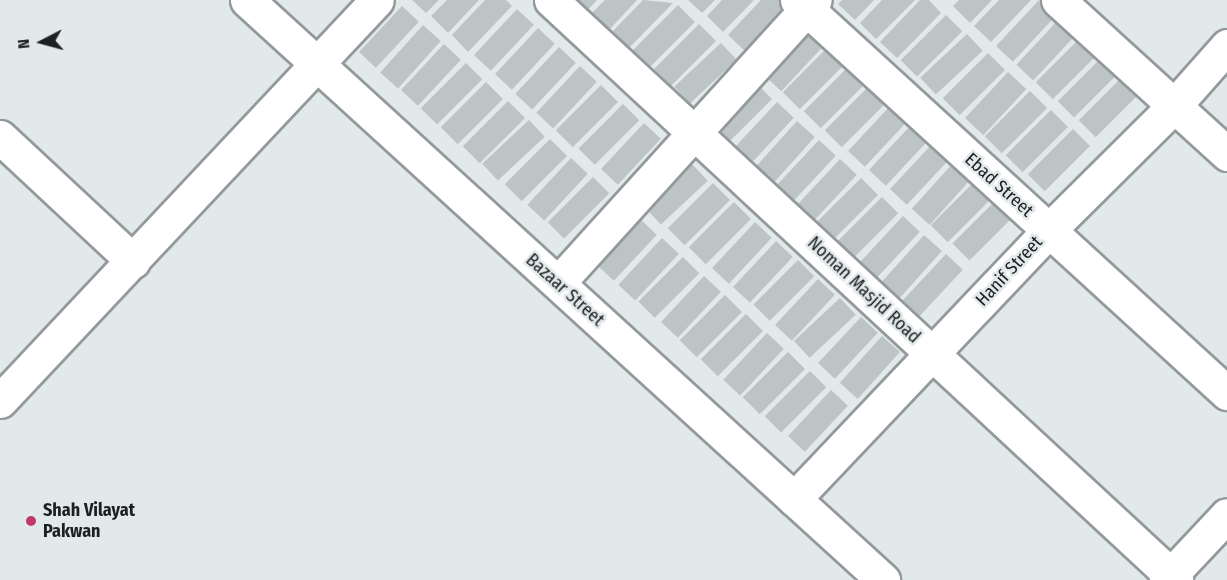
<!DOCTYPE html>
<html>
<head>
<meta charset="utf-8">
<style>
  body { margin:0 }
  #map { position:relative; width:1227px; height:580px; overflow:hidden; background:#e2e9eb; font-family:"Fira Sans Condensed",sans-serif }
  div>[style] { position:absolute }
  .building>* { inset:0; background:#bdc4c6; transform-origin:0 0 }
  .roads { filter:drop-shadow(2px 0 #949a9c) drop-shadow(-2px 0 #949a9c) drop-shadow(0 2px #949a9c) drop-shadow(0 -2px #949a9c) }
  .minor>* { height:33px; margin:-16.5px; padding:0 16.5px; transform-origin:16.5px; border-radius:16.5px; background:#fff }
  .dots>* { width:16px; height:16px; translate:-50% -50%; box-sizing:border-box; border:3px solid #e2e9eb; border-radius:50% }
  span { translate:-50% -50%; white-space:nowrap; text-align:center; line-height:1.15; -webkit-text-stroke:5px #e2e9eb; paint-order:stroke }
  .street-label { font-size:18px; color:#1d1f20 }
  .poi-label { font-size:18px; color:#1d1f20; font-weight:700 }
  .left { translate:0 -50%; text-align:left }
  .north { position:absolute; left:12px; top:12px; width:60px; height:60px; -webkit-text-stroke:4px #e2e9eb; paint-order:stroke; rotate:264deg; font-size:16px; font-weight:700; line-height:24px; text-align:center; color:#1d1f20 }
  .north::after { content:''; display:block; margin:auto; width:21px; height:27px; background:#1d1f20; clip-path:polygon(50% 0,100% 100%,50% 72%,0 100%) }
</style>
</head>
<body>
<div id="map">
  <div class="building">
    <i style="clip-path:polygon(412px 0,439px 0,426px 13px)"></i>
    <i style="clip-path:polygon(447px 0,479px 0,448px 33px,431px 16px)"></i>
    <i style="clip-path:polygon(485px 0,506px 0,512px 6px,468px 52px,452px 35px)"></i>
    <i style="clip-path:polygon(576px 0,597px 0,587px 11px)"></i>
    <i style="clip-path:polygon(605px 0,637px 0,609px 30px,592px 13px)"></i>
    <i style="clip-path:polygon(643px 0,673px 3px,629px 48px,612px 32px)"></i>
    <i style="clip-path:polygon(688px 0,715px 0,702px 13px)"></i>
    <i style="clip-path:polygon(722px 0,754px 0,723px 32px,707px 16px)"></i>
    <i style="clip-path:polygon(761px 0,783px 0,789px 6px,745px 51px,728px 35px)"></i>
    <i style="clip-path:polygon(842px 0,874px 0,855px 20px,838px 4px)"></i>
    <i style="clip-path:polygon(882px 0,915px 0,876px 39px,860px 23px)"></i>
    <i style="clip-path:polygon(920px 0,929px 0,941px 13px,897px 58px,880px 42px)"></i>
    <i style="clip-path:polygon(959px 0,992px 0,970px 23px,953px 6px)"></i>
    <i style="clip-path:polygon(999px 0,1031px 0,991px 42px,974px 26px)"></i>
    <i style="left:1039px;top:0;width:23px;height:63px;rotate:43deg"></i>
    <i style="left:678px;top:5px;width:24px;height:64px;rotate:45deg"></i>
    <i style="left:402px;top:6px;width:23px;height:63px;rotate:43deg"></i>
    <i style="left:517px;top:9px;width:23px;height:63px;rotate:43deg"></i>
    <i style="left:946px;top:15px;width:23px;height:64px;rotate:45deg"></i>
    <i style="left:1060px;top:18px;width:23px;height:64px;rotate:43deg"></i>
    <i style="left:699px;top:24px;width:24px;height:64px;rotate:45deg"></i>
    <i style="left:423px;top:25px;width:24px;height:64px;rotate:42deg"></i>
    <i style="left:538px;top:28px;width:23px;height:63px;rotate:43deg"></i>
    <i style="left:806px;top:28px;width:25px;height:63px;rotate:43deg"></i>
    <i style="left:967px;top:34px;width:23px;height:64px;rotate:47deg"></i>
    <i style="left:1081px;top:37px;width:24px;height:64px;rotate:45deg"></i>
    <i style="left:721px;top:43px;width:23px;height:64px;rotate:47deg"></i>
    <i style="left:444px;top:44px;width:23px;height:63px;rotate:43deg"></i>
    <i style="left:559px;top:47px;width:23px;height:64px;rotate:43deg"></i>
    <i style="left:828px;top:47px;width:24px;height:64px;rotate:45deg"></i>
    <i style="left:988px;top:53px;width:24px;height:64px;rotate:45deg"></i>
    <i style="left:1103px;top:56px;width:23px;height:64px;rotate:45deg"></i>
    <i style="left:466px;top:63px;width:23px;height:64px;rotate:45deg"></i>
    <i style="left:580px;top:66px;width:23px;height:64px;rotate:43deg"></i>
    <i style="left:849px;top:66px;width:24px;height:64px;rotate:45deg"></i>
    <i style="left:1008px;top:72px;width:25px;height:63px;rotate:43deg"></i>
    <i style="left:1124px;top:75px;width:24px;height:64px;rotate:45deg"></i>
    <i style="left:486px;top:82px;width:24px;height:64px;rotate:45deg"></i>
    <i style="left:755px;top:82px;width:24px;height:63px;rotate:45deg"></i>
    <i style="left:601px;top:85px;width:24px;height:64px;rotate:45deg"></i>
    <i style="left:870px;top:85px;width:24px;height:64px;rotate:45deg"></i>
    <i style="left:1030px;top:91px;width:24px;height:64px;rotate:45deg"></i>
    <i style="left:508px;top:101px;width:24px;height:64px;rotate:45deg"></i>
    <i style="left:777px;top:102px;width:23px;height:63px;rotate:43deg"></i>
    <i style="left:623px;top:104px;width:23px;height:63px;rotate:45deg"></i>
    <i style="left:891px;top:105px;width:23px;height:63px;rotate:43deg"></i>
    <i style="left:1051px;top:110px;width:24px;height:64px;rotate:45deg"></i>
    <i style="left:529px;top:120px;width:23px;height:64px;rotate:47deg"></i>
    <i style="left:797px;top:121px;width:24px;height:63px;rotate:42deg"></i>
    <i style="left:644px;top:123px;width:23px;height:63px;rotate:43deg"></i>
    <i style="left:912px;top:124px;width:23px;height:63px;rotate:43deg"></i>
    <i style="left:1073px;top:129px;width:24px;height:64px;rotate:45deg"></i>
    <i style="left:550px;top:139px;width:24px;height:64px;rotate:45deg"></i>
    <i style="left:819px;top:140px;width:23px;height:63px;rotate:43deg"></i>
    <i style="left:933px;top:143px;width:23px;height:63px;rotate:43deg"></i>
    <i style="left:571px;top:158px;width:23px;height:64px;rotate:43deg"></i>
    <i style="left:840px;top:159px;width:23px;height:64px;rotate:43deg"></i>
    <i style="left:954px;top:162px;width:24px;height:63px;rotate:42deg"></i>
    <i style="left:692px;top:164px;width:23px;height:64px;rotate:47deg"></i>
    <i style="left:593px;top:177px;width:23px;height:64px;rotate:45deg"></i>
    <i style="left:861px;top:178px;width:24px;height:63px;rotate:45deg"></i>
    <i style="left:976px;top:180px;width:24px;height:64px;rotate:45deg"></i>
    <i style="left:713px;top:183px;width:24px;height:64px;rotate:45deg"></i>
    <i style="left:882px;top:197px;width:23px;height:63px;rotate:45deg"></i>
    <i style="left:997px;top:199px;width:24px;height:63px;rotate:45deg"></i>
    <i style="left:734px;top:202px;width:24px;height:64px;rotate:45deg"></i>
    <i style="left:903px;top:216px;width:23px;height:64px;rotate:43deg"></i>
    <i style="left:640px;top:219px;width:23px;height:63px;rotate:43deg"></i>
    <i style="left:755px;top:222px;width:23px;height:63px;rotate:43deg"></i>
    <i style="left:924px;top:235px;width:24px;height:63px;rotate:42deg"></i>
    <i style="left:662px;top:238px;width:23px;height:64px;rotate:43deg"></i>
    <i style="left:776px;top:241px;width:23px;height:63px;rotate:43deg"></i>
    <i style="left:946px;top:254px;width:23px;height:64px;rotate:43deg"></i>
    <i style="left:683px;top:257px;width:23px;height:63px;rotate:45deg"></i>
    <i style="left:798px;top:260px;width:23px;height:63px;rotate:45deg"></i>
    <i style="left:704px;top:276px;width:23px;height:63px;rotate:43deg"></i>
    <i style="left:818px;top:279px;width:23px;height:63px;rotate:43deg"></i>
    <i style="left:725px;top:295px;width:24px;height:64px;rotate:45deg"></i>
    <i style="left:840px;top:298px;width:23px;height:63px;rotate:47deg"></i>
    <i style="left:746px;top:314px;width:24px;height:64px;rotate:45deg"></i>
    <i style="left:861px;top:317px;width:23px;height:63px;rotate:43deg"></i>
    <i style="left:767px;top:333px;width:23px;height:64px;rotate:43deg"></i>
    <i style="left:882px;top:336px;width:24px;height:63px;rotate:42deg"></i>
    <i style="left:788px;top:352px;width:24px;height:64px;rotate:45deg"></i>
    <i style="left:810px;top:371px;width:23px;height:64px;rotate:45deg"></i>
    <i style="left:831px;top:390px;width:23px;height:63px;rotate:43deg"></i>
  </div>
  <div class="roads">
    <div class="minor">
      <i style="left:247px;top:0;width:861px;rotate:42.36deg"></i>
      <i style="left:551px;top:0;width:853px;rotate:42.86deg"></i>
      <i style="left:797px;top:0;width:583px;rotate:42.43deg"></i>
      <i style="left:1058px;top:0;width:229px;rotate:42.3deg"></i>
      <i style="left:0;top:137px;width:182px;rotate:43deg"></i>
      <i style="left:558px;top:283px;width:382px;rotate:-47.8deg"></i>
      <i style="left:0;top:401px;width:550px;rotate:-46.77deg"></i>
      <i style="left:794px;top:499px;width:371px;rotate:-46.5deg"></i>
      <i style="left:1049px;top:230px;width:176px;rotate:-44.8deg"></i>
      <i style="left:1174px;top:106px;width:80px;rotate:-48.5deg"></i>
      <i style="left:1166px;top:580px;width:89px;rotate:-46.8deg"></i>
    </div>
  </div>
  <div class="dots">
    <i style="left:31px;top:521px;background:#c2376d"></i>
  </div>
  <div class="street-label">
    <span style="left:999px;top:185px;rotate:42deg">Ebad Street</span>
    <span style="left:1009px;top:271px;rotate:-47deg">Hanif Street</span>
    <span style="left:565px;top:290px;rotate:42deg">Bazaar Street</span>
    <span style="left:864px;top:290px;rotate:43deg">Noman Masjid Road</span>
  </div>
  <div class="poi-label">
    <span class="left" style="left:43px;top:521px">Shah Vilayat<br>Pakwan</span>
  </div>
  <div class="north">N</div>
</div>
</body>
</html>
